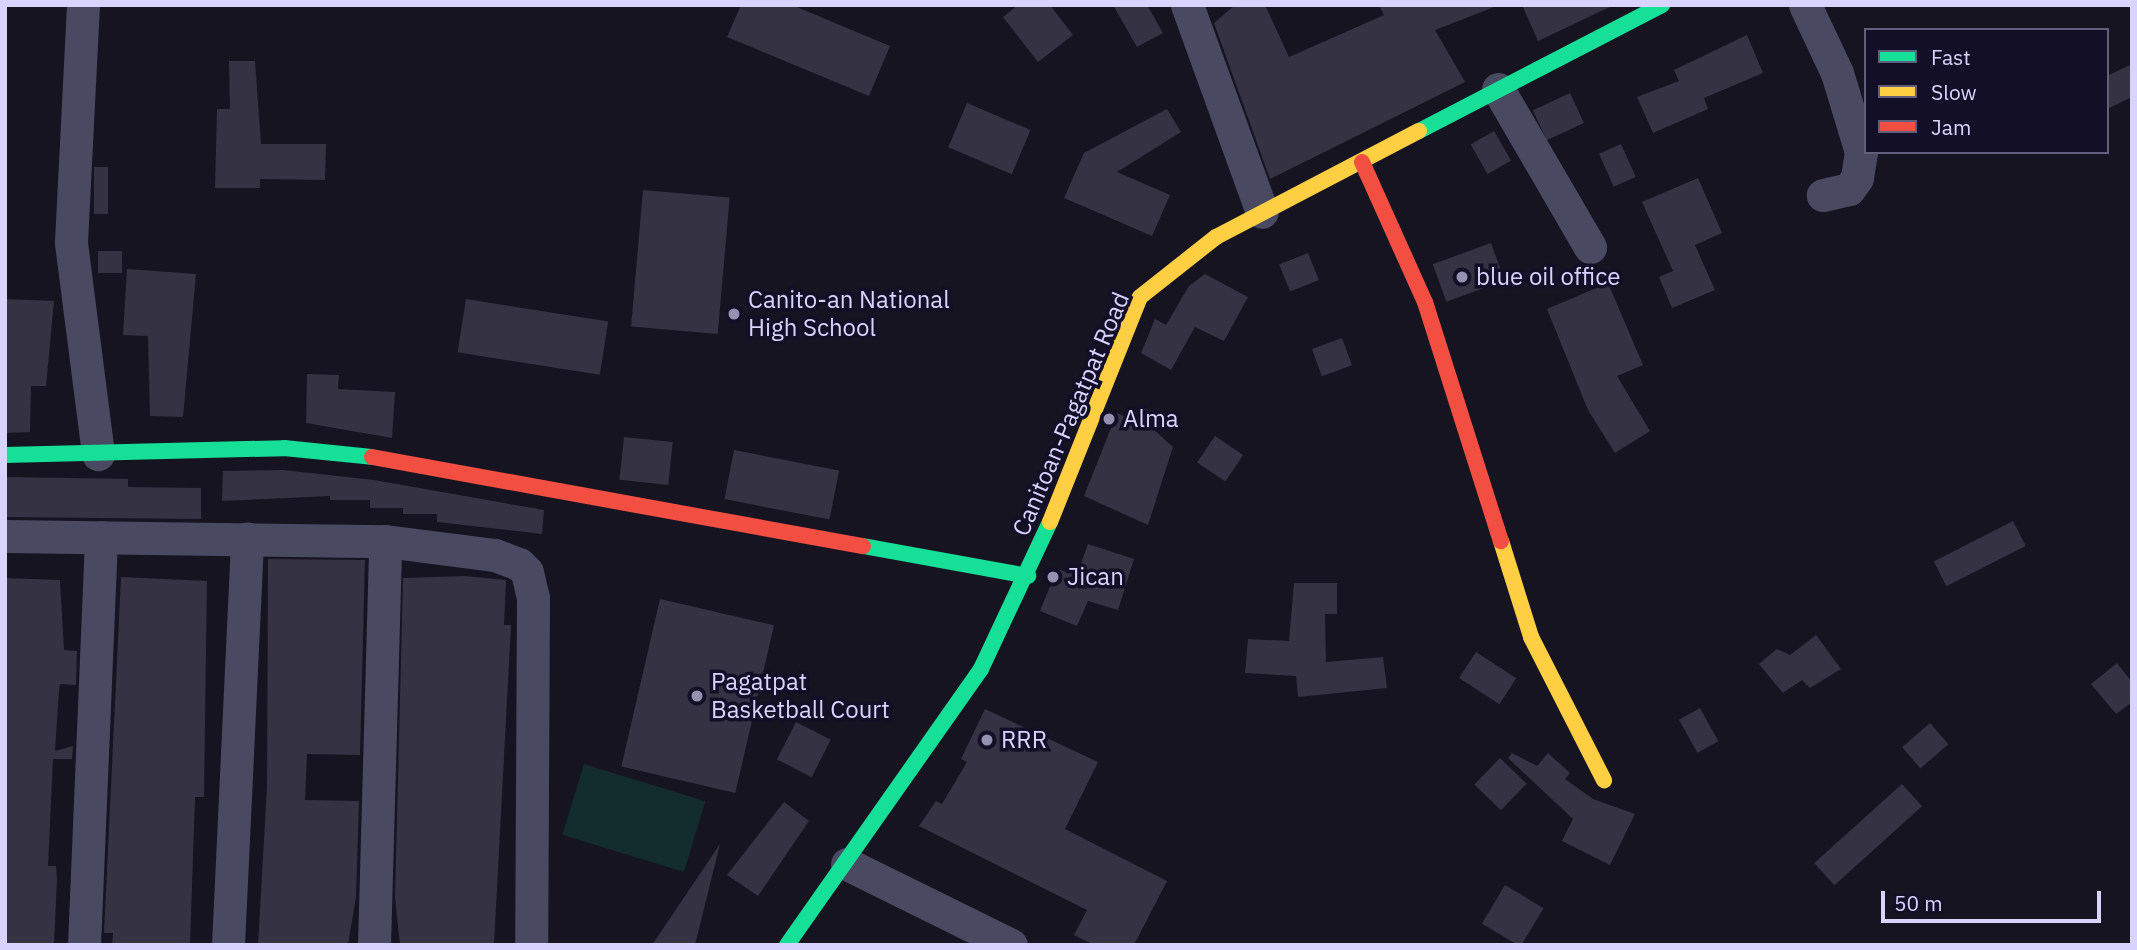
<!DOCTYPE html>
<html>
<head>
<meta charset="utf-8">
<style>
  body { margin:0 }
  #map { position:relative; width:2137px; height:950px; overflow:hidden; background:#161421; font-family:"IBM Plex Sans",sans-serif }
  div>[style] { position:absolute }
  .green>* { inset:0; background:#132c2d; transform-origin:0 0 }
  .building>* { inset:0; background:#343243; transform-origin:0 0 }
  .street>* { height:33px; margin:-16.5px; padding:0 16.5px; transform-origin:16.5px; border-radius:16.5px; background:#4a4962 }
  .fast>* { height:16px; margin:-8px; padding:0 8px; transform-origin:8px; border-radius:8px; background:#16e098 }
  .slow>* { height:16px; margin:-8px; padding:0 8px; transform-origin:8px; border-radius:8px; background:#ffcf43 }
  .jam>* { height:16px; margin:-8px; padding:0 8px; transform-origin:8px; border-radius:8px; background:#f24e42 }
  .dots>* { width:19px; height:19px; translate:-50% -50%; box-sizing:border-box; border:4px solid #130f26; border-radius:50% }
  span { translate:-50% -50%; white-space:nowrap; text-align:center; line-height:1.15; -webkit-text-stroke:7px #130f26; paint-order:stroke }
  .poi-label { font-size:24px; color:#d9d4ff }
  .left { translate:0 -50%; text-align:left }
  .street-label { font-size:24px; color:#d9d4ff }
  .frame { position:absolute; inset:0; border:7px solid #d9d4ff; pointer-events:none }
  .legend { position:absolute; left:1864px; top:28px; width:245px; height:126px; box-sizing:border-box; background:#130f26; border:2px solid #625e7d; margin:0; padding:9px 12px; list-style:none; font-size:21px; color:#d9d4ff }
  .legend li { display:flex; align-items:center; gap:14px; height:35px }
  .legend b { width:35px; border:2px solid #625e7d }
  .scale { position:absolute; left:1881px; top:891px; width:220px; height:32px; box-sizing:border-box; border:4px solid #d9d4ff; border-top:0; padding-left:9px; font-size:21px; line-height:24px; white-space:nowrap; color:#d9d4ff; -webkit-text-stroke:5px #130f26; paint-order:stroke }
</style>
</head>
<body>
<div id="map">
  <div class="green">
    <i style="left:584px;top:764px;width:127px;height:74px;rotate:17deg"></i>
  </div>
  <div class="building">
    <i style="clip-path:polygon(741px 5px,792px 5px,890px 46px,869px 96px,727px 37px)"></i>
    <i style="clip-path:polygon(1018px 5px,1050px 5px,1073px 35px,1038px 62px,1003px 17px)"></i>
    <i style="clip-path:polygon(1113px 5px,1147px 5px,1163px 33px,1137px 47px)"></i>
    <i style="clip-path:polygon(1235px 5px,1265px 5px,1289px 57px,1384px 15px,1379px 5px,1494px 7px,1435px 30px,1465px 82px,1270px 179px,1214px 23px)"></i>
    <i style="clip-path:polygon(1522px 5px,1614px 5px,1538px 41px)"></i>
    <i style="clip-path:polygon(1747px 35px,1763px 73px,1704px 98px,1708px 109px,1653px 133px,1637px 97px,1679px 81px,1674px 70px)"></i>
    <i style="clip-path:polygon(229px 61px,255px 61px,261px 144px,326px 144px,325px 180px,260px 179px,260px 188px,215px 188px,217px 109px,230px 109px)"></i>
    <i style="clip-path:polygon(2132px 64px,2132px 97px,2107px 109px,2107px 76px)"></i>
    <i style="left:1570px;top:93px;width:33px;height:41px;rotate:65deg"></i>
    <i style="left:967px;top:103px;width:69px;height:48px;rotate:23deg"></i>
    <i style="clip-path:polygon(1167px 109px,1181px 132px,1117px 172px,1170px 195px,1152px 236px,1064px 198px,1084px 153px)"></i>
    <i style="left:1494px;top:131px;width:34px;height:27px;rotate:60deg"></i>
    <i style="left:1621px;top:144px;width:36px;height:24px;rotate:66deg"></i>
    <i style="left:94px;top:167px;width:14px;height:47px"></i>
    <i style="clip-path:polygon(1698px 178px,1722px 233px,1695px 245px,1715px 290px,1672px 308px,1659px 277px,1673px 271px,1642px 202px)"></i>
    <i style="left:643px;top:190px;width:87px;height:137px;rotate:5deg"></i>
    <i style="left:1491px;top:243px;width:40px;height:62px;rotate:70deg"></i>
    <i style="left:98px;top:251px;width:24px;height:22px"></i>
    <i style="left:1308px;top:253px;width:29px;height:31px;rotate:68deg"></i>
    <i style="clip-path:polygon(127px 269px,196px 274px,183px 417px,150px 416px,148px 336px,123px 335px)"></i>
    <i style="clip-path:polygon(1205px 274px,1248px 297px,1224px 341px,1195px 327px,1171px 370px,1141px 353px,1155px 319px,1166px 325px,1189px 286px)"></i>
    <i style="clip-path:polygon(1608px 283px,1643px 365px,1617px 376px,1650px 431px,1615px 453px,1588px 410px,1547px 309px)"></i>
    <i style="clip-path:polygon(5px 299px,54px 301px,46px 386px,31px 386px,30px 432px,5px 433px)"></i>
    <i style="left:466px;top:299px;width:144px;height:54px;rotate:9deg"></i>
    <i style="left:1342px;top:338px;width:29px;height:32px;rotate:70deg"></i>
    <i style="clip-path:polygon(307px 374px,339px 375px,338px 389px,395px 392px,392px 438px,306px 423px)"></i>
    <i style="clip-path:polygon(1117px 413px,1153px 429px,1173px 447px,1148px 525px,1084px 496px)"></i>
    <i style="left:1215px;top:436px;width:34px;height:32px;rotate:34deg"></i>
    <i style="left:624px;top:437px;width:49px;height:43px;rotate:6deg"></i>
    <i style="left:734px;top:450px;width:107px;height:50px;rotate:11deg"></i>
    <i style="clip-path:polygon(283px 470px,374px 480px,544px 510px,542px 534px,437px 522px,437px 514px,403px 514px,403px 508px,370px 508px,370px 500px,330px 500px,330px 496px,222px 501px,223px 471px)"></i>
    <i style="clip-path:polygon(5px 477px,128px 479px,128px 487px,201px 488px,201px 519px,5px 517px)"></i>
    <i style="left:2013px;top:521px;width:28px;height:89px;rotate:63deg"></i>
    <i style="clip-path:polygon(1088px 544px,1134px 559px,1118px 610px,1088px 601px,1077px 626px,1040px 611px,1057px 569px,1070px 573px,1072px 566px,1079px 569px)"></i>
    <i style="clip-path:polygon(268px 559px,365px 560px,360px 755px,307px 754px,305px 800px,359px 801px,356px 897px,348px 945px,258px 945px,267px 787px)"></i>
    <i style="clip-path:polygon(465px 576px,506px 580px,504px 625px,511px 625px,494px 945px,400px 945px,395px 898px,403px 578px)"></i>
    <i style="clip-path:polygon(121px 577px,207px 581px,204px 797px,195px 797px,190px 945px,112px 945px,113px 933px,104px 933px)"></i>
    <i style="clip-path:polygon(5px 578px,60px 580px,64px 650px,77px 651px,76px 685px,60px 684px,59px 690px,55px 751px,73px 746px,72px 759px,53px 759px,48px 866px,56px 866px,57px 879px,54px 945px,5px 945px)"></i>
    <i style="clip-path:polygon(1294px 583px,1337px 583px,1337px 614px,1325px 614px,1326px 662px,1383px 657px,1387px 688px,1298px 697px,1296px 676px,1245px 673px,1248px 639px,1289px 641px)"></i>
    <i style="left:660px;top:599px;width:117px;height:172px;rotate:13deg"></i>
    <i style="clip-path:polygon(1816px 635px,1841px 669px,1810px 688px,1802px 680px,1783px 693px,1759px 664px,1777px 649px,1790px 655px)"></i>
    <i style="left:1476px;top:652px;width:48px;height:31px;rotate:33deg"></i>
    <i style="clip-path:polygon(2117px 663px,2132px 682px,2132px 702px,2116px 714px,2091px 684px)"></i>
    <i style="left:1700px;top:708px;width:38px;height:24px;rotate:61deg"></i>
    <i style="clip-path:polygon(985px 709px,1098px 762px,1065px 829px,1167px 881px,1134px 945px,1094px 945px,1074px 935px,1087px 910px,919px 826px,936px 801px,942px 804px,967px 762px,961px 759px)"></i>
    <i style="left:796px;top:722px;width:39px;height:42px;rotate:27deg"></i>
    <i style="left:1930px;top:723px;width:28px;height:37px;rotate:49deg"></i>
    <i style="clip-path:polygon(1512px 753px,1537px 766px,1548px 753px,1570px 773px,1565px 779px,1593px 799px,1635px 814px,1610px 865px,1562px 841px,1573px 819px,1508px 758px)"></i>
    <i style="left:1500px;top:758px;width:37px;height:37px;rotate:44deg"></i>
    <i style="left:1902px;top:784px;width:30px;height:118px;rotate:48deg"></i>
    <i style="clip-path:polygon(784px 802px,809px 821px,758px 896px,727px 875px)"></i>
    <i style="clip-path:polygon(720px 844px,695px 945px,652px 945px)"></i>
    <i style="left:1505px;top:885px;width:45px;height:45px;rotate:31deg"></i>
  </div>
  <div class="street">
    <i style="left:83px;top:5px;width:238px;rotate:92.9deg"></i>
    <i style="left:71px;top:243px;width:213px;rotate:82.7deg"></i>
    <i style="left:1187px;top:5px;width:220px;rotate:70.1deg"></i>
    <i style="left:1805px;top:5px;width:75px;rotate:64.8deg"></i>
    <i style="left:1837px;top:73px;width:83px;rotate:73.1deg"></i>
    <i style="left:1861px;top:152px;width:26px;rotate:99deg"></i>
    <i style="left:1857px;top:178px;width:14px;rotate:126deg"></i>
    <i style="left:1849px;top:189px;width:27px;rotate:167deg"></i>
    <i style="left:1498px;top:89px;width:183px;rotate:59.8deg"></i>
    <i style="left:5px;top:536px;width:380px;rotate:0.8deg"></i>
    <i style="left:385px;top:541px;width:111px;rotate:7.3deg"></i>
    <i style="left:495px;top:555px;width:26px;rotate:21deg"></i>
    <i style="left:519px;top:564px;width:11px;rotate:45deg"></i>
    <i style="left:527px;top:572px;width:27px;rotate:77deg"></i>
    <i style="left:533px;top:598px;width:347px;rotate:90.3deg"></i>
    <i style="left:847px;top:864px;width:183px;rotate:26.3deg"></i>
    <i style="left:84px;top:945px;width:408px;rotate:-87.6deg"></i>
    <i style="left:228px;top:945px;width:407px;rotate:-87.3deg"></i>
    <i style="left:374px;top:945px;width:404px;rotate:-88.4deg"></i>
  </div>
  <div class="fast">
    <i style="left:1419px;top:131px;width:274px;rotate:-27.4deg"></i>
    <i style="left:5px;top:455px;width:279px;rotate:-1.4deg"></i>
    <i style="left:284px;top:448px;width:88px;rotate:5.8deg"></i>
    <i style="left:863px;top:546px;width:168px;rotate:10.3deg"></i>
    <i style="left:787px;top:945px;width:337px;rotate:-54.9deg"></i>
    <i style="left:981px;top:669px;width:162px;rotate:-64.9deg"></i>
  </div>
  <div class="slow">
    <i style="left:1050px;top:522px;width:242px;rotate:-68.2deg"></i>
    <i style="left:1140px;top:297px;width:97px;rotate:-38.3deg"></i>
    <i style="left:1216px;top:237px;width:229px;rotate:-27.6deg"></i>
    <i style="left:1501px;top:541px;width:101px;rotate:72.6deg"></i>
    <i style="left:1531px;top:637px;width:161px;rotate:63deg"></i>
  </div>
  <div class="jam">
    <i style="left:1362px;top:162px;width:154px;rotate:65.8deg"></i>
    <i style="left:1425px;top:302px;width:251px;rotate:72.4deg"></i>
    <i style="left:372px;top:457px;width:499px;rotate:10.3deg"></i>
  </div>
  <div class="dots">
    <i style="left:1462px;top:277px;background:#9591b1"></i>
    <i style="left:734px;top:314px;background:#9591b1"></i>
    <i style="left:1109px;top:419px;background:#9591b1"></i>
    <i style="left:1053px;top:577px;background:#9591b1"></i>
    <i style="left:697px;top:696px;background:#9591b1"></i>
    <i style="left:987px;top:740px;background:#9591b1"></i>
  </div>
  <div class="poi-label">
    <span class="left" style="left:1476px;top:277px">blue oil office</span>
    <span class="left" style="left:748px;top:314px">Canito-an National<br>High School</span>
    <span class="left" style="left:1123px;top:419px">Alma</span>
    <span class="left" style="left:1067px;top:577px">Jican</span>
    <span class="left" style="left:711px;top:696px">Pagatpat<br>Basketball Court</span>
    <span class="left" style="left:1001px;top:740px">RRR</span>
  </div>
  <div class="street-label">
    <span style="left:1071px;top:414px;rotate:-67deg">Canitoan-Pagatpat Road</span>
  </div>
  <div class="frame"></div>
  <ul class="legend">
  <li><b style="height:9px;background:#16e098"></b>Fast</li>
  <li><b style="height:9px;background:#ffcf43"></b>Slow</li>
  <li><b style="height:9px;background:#f24e42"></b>Jam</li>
  </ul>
  <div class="scale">50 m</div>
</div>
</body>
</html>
